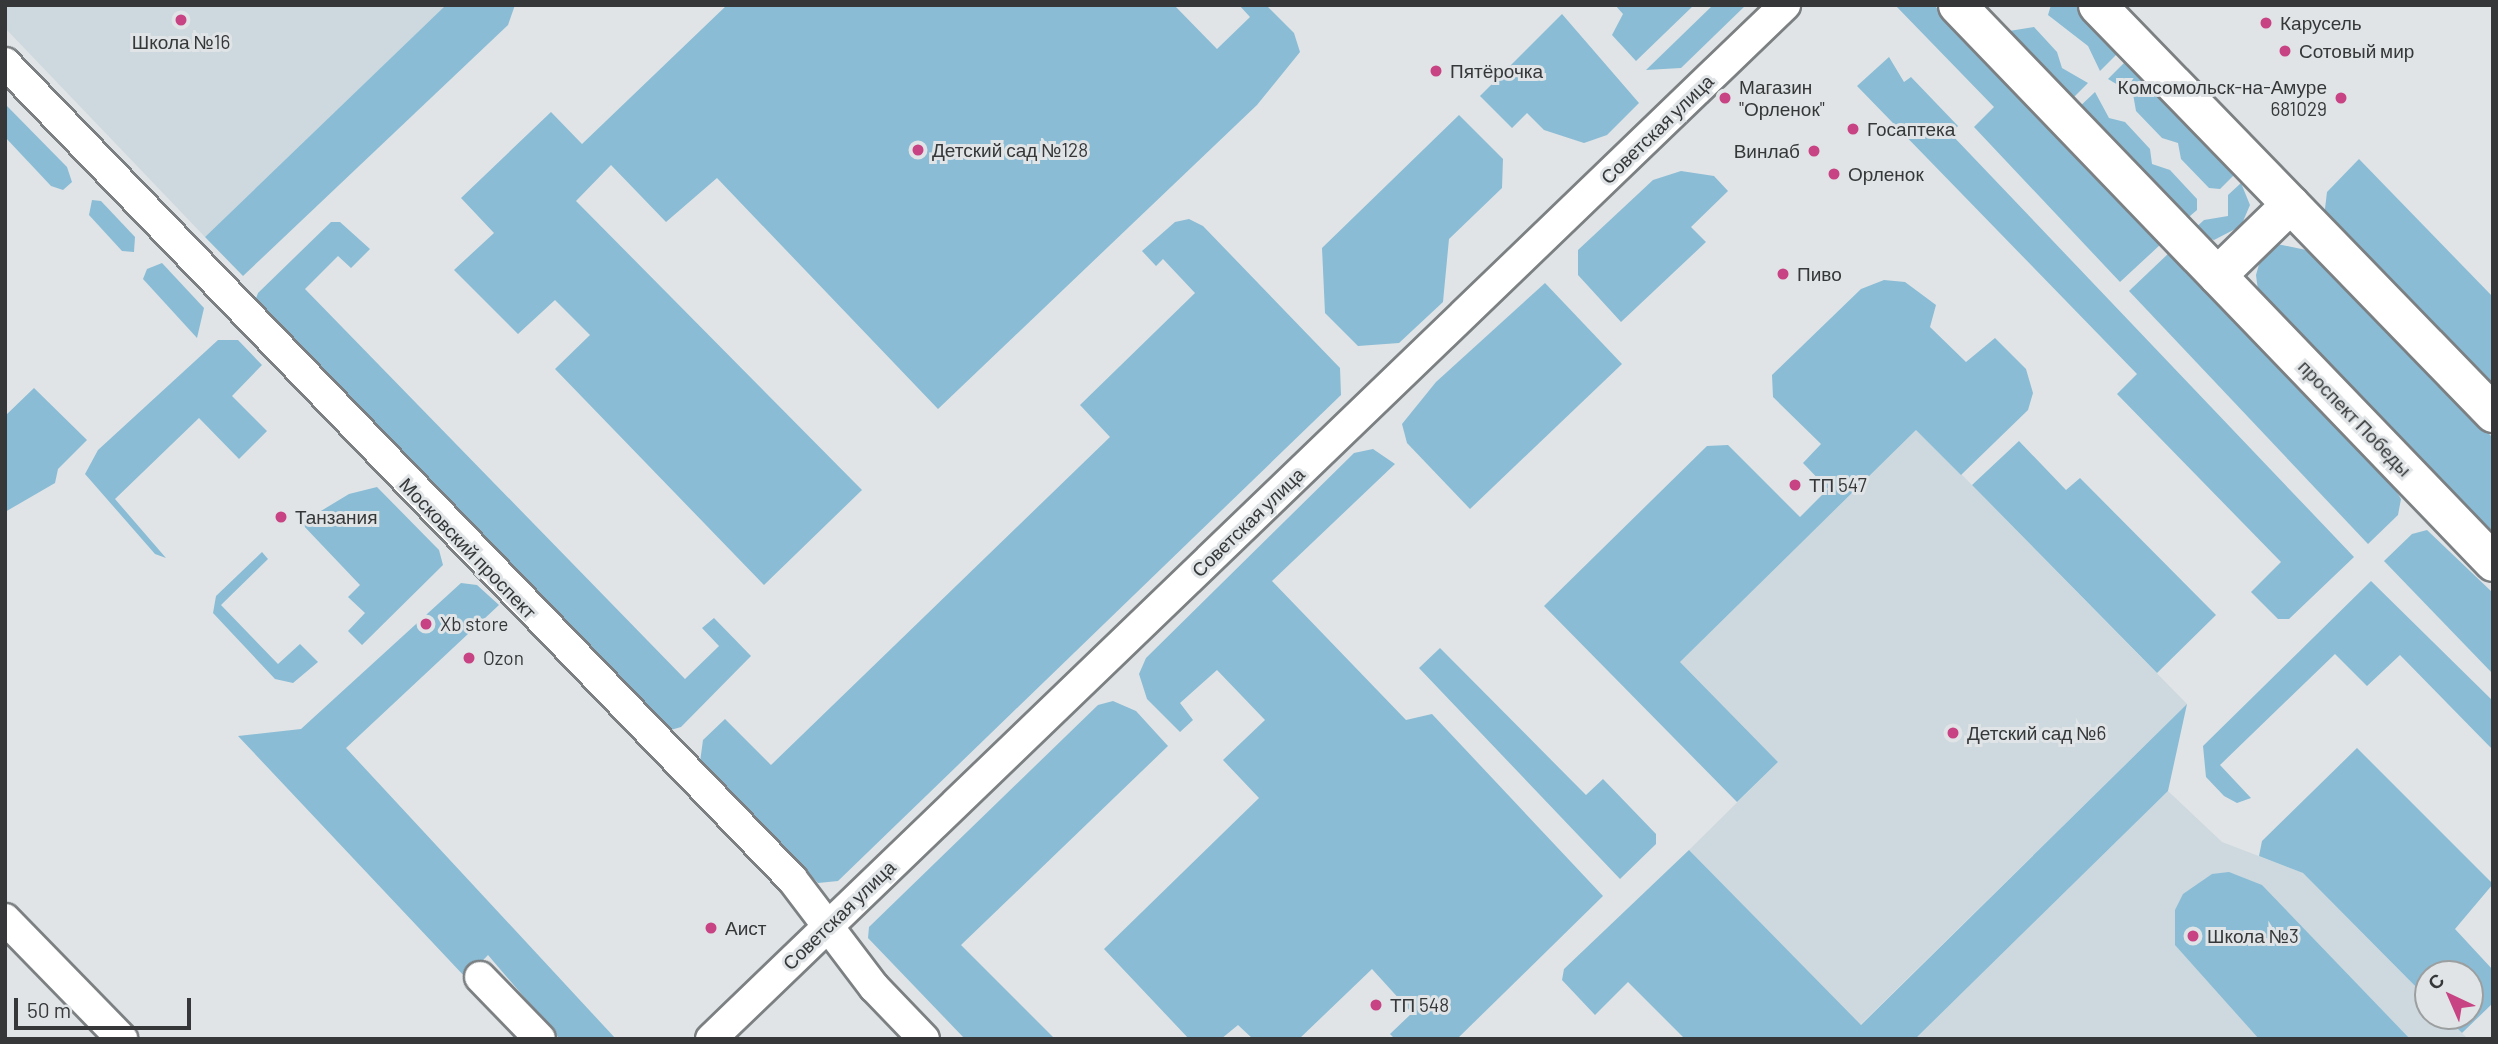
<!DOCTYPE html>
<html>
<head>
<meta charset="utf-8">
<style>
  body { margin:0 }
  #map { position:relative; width:2498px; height:1044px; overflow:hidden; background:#e0e4e6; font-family:Barlow,sans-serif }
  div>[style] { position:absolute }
  .built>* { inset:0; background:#cdd9df }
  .green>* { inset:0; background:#8abcd5 }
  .roads { filter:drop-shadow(2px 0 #7c8082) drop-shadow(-2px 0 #7c8082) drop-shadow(0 2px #7c8082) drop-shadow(0 -2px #7c8082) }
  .minor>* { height:30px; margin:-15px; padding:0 15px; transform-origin:15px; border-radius:15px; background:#fff }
  .major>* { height:37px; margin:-18.5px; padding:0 18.5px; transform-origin:18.5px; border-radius:18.5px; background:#fff }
  .dots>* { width:19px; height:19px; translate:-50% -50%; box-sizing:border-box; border:4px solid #e0e4e6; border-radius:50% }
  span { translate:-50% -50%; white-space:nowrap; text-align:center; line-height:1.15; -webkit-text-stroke:6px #e0e4e6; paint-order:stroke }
  .poi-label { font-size:19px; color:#353738 }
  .left { translate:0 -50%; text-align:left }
  .right { translate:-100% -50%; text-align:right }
  .street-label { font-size:19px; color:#353738 }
  .frame { position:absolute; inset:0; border:7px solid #353738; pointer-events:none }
  .north { position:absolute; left:2414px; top:960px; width:70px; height:70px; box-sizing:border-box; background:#e0e4e6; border:2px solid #9c9fa0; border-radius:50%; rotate:316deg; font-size:19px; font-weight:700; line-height:28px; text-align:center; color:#353738 }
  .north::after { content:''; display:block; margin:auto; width:24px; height:32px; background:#c84384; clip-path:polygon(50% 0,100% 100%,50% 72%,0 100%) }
  .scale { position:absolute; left:14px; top:998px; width:177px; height:32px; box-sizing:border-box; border:4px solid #353738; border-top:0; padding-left:9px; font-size:21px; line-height:24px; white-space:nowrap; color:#353738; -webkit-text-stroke:5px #e0e4e6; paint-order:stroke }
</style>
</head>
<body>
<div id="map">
  <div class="built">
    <i style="clip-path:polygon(5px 5px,446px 5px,205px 237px,5px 28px)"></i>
    <i style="clip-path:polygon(1917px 429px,2187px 704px,1860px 1025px,1689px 850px,1778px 762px,1680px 662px)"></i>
    <i style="clip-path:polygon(2168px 791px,2222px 842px,2303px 873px,2428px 999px,2428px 1016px,2445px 1016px,2468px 1039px,1915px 1039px)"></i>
  </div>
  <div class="green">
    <i style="clip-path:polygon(446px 5px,515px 5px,508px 25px,243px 276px,205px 237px)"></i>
    <i style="clip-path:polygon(727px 5px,1174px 5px,1217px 49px,1250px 17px,1239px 5px,1266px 5px,1294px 33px,1300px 52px,1257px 105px,938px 409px,717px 178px,666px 222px,611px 165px,576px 201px,862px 490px,764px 585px,555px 369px,590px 335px,555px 300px,518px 334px,454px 270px,494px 233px,461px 198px,551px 112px,582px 144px)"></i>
    <i style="clip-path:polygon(1615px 5px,1694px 5px,1636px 61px,1612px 35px,1623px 14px)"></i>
    <i style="clip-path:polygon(1713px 5px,1746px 5px,1681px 68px,1646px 70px)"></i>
    <i style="clip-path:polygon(1895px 5px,1934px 5px,2161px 244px,2120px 282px,1974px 127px,1994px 107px)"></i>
    <i style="clip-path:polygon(2051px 5px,2075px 5px,2118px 53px,2100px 71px,2088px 46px,2048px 15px)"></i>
    <i style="clip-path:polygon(1562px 14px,1639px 103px,1607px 135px,1584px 143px,1544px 130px,1527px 113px,1512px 128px,1480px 96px)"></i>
    <i style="clip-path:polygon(2034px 27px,2057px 52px,2062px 68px,2088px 83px,2068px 103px,2003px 32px)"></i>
    <i style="clip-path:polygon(1889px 57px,1904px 82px,1911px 77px,1958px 126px,1951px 134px,2354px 557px,2289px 619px,2278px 619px,2251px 592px,2281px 562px,2117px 394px,2137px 374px,1857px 86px)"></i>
    <i style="clip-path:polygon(2126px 61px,2234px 175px,2220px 189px,2209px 188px,2181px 159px,2178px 143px,2162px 138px,2136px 111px,2133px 94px,2108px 79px)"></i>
    <i style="clip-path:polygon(2095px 92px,2109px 118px,2125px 122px,2150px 149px,2152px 164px,2170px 170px,2197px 199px,2197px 210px,2183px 222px,2075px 111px)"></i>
    <i style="clip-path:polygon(5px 104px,67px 167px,72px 182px,63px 190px,51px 186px,5px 137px)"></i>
    <i style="clip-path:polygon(1459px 115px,1503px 159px,1502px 188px,1449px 239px,1443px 302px,1399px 343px,1358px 346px,1325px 313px,1322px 248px)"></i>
    <i style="clip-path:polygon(2359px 159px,2493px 297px,2493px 397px,2324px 217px,2327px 192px)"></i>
    <i style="clip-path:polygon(1681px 171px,1714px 176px,1728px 191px,1691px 227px,1706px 242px,1621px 322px,1578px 275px,1578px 250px,1653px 180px)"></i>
    <i style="clip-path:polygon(2241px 183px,2250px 205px,2241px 226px,2214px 240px,2191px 232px,2204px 220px,2228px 216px,2228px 195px)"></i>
    <i style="clip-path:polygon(92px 200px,101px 201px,135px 237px,134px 252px,122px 251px,89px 215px)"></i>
    <i style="clip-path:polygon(1189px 219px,1203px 226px,1340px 368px,1341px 395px,838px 881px,818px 883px,700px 762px,703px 740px,725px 719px,771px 765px,1110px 437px,1080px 405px,1195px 293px,1163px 259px,1156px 266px,1142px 251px,1175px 222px)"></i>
    <i style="clip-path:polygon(331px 222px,340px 222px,370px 249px,351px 268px,338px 256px,305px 289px,685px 679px,719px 646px,702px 628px,714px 618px,751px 656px,681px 727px,664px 732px,251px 312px,258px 293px)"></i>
    <i style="clip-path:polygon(2277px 244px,2311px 251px,2493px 438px,2493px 550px,2260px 306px,2256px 275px,2261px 257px)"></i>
    <i style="clip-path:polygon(2170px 252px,2395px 489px,2401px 499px,2398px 515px,2368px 544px,2129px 291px)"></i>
    <i style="clip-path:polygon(162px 263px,204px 308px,197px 338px,143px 279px,147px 269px)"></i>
    <i style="clip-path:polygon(1884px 280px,1905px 282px,1936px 305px,1930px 327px,1966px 362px,1995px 338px,2026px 369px,2033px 393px,2028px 410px,1961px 475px,1916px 430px,1680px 662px,1778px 762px,1737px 802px,1544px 606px,1707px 446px,1728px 445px,1800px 517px,1828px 489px,1803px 463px,1821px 444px,1773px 397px,1772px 375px,1861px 289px)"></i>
    <i style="clip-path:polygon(1545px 283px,1622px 364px,1470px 509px,1407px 443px,1402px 424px,1436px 382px)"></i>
    <i style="clip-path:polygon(218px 340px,238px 340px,262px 365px,232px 396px,267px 431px,239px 459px,199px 418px,115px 499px,166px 558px,155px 554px,85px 474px,98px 450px)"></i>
    <i style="clip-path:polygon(34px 388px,87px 440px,58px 469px,55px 483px,5px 512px,5px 416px)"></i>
    <i style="clip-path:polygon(2019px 441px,2066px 490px,2080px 478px,2216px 615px,2157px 673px,1972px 485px)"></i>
    <i style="clip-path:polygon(1373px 449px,1395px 464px,1272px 581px,1406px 720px,1432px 714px,1603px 896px,1457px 1039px,1395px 1039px,1390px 1034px,1412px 1013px,1372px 969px,1299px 1039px,1253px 1039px,1238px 1025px,1221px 1039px,1189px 1039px,1104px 949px,1259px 798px,1223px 760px,1265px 720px,1217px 670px,1180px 703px,1193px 720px,1180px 732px,1147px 699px,1139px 674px,1146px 658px,1354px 453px)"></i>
    <i style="clip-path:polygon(377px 487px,439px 550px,443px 565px,362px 645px,348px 631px,365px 613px,348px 597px,360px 585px,301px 523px,349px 494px)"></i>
    <i style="clip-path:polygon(2427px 530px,2493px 593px,2493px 674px,2384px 561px,2412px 534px)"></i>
    <i style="clip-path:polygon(262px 552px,268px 559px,221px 605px,278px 664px,300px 644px,318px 662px,293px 683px,275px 679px,213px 613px,216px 596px)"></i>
    <i style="clip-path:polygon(2371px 581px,2493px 701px,2493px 750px,2400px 655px,2367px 686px,2335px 654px,2220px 765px,2251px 798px,2237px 803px,2224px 796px,2206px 777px,2203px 746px)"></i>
    <i style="clip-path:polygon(461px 583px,477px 585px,499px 605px,346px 748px,616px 1039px,560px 1039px,488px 955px,466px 978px,238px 736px,301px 729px)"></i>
    <i style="clip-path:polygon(1440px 648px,1586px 795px,1603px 779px,1656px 834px,1656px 844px,1620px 879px,1419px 668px)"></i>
    <i style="clip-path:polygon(1113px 701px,1136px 711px,1168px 746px,961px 945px,1055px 1039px,965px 1039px,868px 938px,869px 927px,1098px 705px)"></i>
    <i style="clip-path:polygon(2187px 704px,2168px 791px,1915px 1039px,1685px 1039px,1628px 982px,1595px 1015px,1562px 980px,1564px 969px,1689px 850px,1861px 1025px)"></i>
    <i style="clip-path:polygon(2357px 748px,2493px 884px,2455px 929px,2493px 970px,2493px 1003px,2462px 1033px,2445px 1016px,2470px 1016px,2470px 974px,2428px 974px,2428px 999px,2303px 873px,2259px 856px,2262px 841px)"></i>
    <i style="clip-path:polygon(2229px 872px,2262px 885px,2410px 1039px,2259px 1039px,2175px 945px,2175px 910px,2183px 894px,2212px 874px)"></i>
  </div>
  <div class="roads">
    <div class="minor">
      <i style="left:5px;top:63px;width:1134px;rotate:46.04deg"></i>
      <i style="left:792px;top:879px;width:136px;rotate:52.8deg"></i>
      <i style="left:874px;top:987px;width:72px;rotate:46.1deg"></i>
      <i style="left:5px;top:919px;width:168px;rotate:45.7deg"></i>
      <i style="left:480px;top:977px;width:86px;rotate:45.9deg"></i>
      <i style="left:711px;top:1039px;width:1491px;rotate:-43.91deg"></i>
    </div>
    <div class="major">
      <i style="left:1957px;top:5px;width:773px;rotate:46.1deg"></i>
      <i style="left:2097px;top:5px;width:569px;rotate:45.86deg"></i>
      <i style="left:2217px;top:275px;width:102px;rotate:-44.2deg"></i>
    </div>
  </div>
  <div class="dots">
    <i style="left:181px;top:20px;background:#c84384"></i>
    <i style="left:2266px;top:23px;background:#c84384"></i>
    <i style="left:2285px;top:51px;background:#c84384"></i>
    <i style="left:1436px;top:71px;background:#c84384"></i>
    <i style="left:1725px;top:98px;background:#c84384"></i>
    <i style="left:2341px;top:98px;background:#c84384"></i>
    <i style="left:1853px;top:129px;background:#c84384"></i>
    <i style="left:918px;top:150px;background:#c84384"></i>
    <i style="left:1814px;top:151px;background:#c84384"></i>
    <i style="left:1834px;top:174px;background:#c84384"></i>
    <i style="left:1783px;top:274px;background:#c84384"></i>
    <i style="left:1795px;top:485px;background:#c84384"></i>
    <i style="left:281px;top:517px;background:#c84384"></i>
    <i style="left:426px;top:624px;background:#c84384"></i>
    <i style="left:469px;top:658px;background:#c84384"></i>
    <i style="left:1953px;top:733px;background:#c84384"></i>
    <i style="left:711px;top:928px;background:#c84384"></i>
    <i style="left:2193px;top:936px;background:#c84384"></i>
    <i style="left:1376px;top:1005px;background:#c84384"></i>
  </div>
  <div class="poi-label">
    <span class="left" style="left:2280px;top:23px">Карусель</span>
    <span style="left:181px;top:42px">Школа №16</span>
    <span class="left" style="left:2299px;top:51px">Сотовый мир</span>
    <span class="left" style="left:1450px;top:71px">Пятёрочка</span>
    <span class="left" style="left:1739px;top:98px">Магазин<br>"Орленок"</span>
    <span class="right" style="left:2327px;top:98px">Комсомольск-на-Амуре<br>681029</span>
    <span class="left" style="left:1867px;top:129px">Госаптека</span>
    <span class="left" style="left:932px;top:150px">Детский сад №128</span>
    <span class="right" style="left:1800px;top:151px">Винлаб</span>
    <span class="left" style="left:1848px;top:174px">Орленок</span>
    <span class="left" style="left:1797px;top:274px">Пиво</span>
    <span class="left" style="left:1809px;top:485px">ТП 547</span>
    <span class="left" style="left:295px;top:517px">Танзания</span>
    <span class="left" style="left:440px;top:624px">Xb store</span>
    <span class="left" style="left:483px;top:658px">Ozon</span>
    <span class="left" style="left:1967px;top:733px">Детский сад №6</span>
    <span class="left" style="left:725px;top:928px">Аист</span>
    <span class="left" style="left:2207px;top:936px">Школа №3</span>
    <span class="left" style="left:1390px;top:1005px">ТП 548</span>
  </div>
  <div class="street-label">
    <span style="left:1657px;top:129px;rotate:-44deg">Советская улица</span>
    <span style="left:2355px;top:418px;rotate:46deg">проспект Победы</span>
    <span style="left:1248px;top:522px;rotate:-44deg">Советская улица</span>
    <span style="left:468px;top:548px;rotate:46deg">Московский проспект</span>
    <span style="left:839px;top:915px;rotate:-44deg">Советская улица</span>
  </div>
  <div class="frame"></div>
  <div class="north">С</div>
  <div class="scale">50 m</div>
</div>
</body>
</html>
